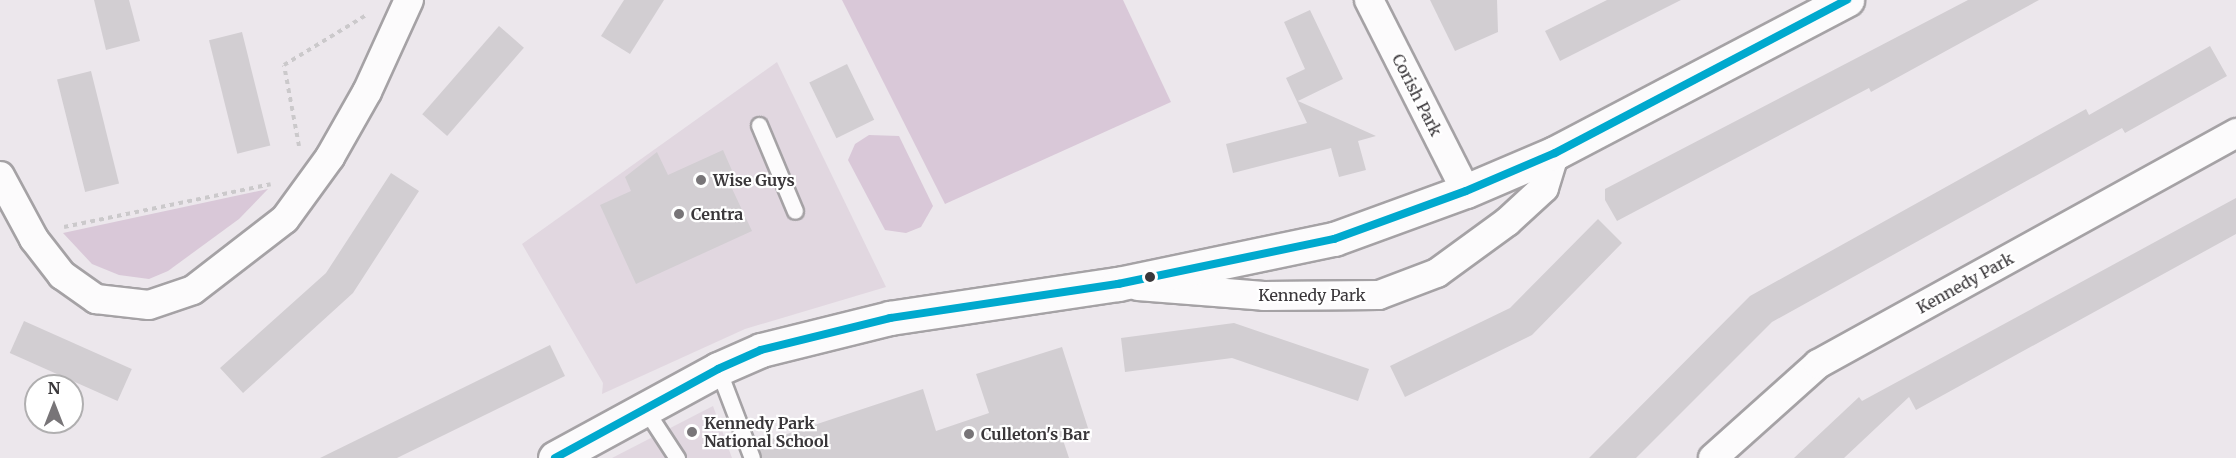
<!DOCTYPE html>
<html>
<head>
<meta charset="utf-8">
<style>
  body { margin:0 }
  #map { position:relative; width:2236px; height:458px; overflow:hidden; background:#ece7ec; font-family:Merriweather,serif }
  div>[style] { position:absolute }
  .built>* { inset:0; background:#e1d7e0 }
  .green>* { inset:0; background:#d9c8d8 }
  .building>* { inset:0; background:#d2ced2; transform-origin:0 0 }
  .path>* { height:4px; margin-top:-2px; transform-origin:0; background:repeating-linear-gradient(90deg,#cbc9cb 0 4.5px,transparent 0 9px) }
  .roads { filter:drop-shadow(2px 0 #a5a2a5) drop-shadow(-2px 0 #a5a2a5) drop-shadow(0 2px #a5a2a5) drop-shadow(0 -2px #a5a2a5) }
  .lane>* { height:15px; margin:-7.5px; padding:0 7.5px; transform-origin:7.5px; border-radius:7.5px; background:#fcfbfc }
  .street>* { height:28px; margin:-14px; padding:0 14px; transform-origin:14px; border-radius:14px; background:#fcfbfc }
  .secondary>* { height:33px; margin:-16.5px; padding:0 16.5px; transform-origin:16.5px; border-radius:16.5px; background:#fcfbfc }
  .bus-1>* { height:8px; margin:-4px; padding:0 4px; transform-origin:4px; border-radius:4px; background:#00a9ce }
  .dots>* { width:16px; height:16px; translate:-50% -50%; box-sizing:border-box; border:3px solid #fff; border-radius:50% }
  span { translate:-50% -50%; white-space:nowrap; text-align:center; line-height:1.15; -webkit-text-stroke:4.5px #fff; paint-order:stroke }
  .street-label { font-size:16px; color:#3a373a }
  .poi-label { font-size:16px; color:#3a373a; font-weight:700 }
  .left { translate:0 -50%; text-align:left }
  .north { position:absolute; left:24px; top:374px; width:60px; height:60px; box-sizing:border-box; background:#fff; border:2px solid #b0afb0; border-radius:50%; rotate:0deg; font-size:16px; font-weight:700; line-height:24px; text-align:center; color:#3a373a }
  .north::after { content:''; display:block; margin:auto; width:21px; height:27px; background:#787578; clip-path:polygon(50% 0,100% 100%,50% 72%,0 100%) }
</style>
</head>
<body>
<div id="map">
  <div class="built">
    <i style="clip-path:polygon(777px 62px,886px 287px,745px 329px,602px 394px,603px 383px,522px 244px)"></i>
    <i style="clip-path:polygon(713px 406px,732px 458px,612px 458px)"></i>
  </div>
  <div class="green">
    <i style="clip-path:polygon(842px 0,1123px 0,1171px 102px,945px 204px)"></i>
    <i style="clip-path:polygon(869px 135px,899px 136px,933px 206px,921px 227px,906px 233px,885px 230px,848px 160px,855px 144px)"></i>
    <i style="clip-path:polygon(268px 189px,239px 219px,168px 271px,149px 279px,119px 275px,92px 264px,63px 233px)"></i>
  </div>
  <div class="building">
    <i style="clip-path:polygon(94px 0,129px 0,140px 41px,106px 50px)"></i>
    <i style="clip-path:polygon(624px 0,664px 0,630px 54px,601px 36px)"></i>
    <i style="clip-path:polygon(1430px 0,1497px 0,1498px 32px,1455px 51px)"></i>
    <i style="clip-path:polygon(1607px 0,1681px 0,1560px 61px,1545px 31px)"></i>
    <i style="clip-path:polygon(1968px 0,2039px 0,1871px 92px,1869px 88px,1617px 221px,1605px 200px,1605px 189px)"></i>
    <i style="clip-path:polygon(1310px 10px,1343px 79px,1298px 101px,1376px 136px,1358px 141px,1366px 170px,1339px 177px,1331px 148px,1233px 173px,1226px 144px,1307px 123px,1286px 78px,1305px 69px,1284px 22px)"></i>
    <i style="left:499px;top:26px;width:33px;height:117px;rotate:41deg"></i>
    <i style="left:242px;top:32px;width:117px;height:34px;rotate:76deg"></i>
    <i style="clip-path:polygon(2210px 46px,2227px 76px,2125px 133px,2122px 128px,1772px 322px,1636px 458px,1589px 458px,1750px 296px,2086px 109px,2089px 115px)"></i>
    <i style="left:847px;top:64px;width:62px;height:42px;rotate:64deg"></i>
    <i style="left:91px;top:71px;width:116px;height:35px;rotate:76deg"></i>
    <i style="clip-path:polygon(723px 150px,734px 175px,727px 178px,752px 231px,636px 284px,600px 205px,631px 191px,625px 177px,657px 152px,668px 175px)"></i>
    <i style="clip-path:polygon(391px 173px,419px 191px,353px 293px,243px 393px,220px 368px,326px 273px)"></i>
    <i style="clip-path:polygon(2236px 198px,2236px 234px,1916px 410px,1909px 397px,1844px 458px,1794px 458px,1859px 397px,1862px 401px)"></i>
    <i style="clip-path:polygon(1598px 219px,1622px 243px,1532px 335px,1405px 397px,1390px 366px,1510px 308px)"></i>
    <i style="left:24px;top:321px;width:118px;height:35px;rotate:24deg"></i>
    <i style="clip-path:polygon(1234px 323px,1369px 369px,1358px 401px,1232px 358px,1125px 372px,1121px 338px)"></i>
    <i style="clip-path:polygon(550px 345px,565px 376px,397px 458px,320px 458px)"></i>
    <i style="clip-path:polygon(1062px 347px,1088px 428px,1062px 437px,1069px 458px,762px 458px,757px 444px,923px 389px,936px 431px,989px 413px,976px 374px)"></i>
  </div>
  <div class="path">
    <i style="left:299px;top:146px;width:82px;rotate:-100.5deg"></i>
    <i style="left:284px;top:65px;width:98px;rotate:-31.3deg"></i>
    <i style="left:64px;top:227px;width:211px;rotate:-11.7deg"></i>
  </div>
  <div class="roads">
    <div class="lane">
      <i style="left:759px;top:125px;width:93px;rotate:67.3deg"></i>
      <i style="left:718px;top:369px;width:95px;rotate:69.1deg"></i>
      <i style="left:645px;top:409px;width:59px;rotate:56.9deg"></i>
    </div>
    <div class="street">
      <i style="left:1369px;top:0;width:214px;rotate:63.1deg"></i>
      <i style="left:0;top:176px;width:72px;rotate:61.6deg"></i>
      <i style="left:34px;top:239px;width:46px;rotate:52.1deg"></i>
      <i style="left:62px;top:275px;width:42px;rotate:35.2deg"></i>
      <i style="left:96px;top:299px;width:53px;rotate:6.5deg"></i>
      <i style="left:149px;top:305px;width:46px;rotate:-18.8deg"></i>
      <i style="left:193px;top:290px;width:116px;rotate:-37.7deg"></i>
      <i style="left:285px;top:219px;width:77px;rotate:-54deg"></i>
      <i style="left:330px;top:157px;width:75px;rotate:-60.4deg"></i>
      <i style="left:367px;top:92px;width:101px;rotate:-65.5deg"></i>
      <i style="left:1138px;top:286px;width:126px;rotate:4.5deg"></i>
      <i style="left:1264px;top:296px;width:115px;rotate:-0.5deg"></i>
      <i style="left:1379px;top:295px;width:62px;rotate:-20.8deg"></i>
      <i style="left:1437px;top:273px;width:87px;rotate:-36.1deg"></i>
      <i style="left:1507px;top:222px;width:50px;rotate:-42.6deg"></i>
      <i style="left:1544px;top:188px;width:37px;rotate:-73deg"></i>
      <i style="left:1713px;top:458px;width:141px;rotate:-41.8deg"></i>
      <i style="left:1818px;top:364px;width:478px;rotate:-28.9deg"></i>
    </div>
    <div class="secondary">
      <i style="left:555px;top:458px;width:186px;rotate:-28.6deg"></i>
      <i style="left:718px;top:369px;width:47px;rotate:-23.8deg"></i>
      <i style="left:761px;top:350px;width:133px;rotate:-13.9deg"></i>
      <i style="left:890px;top:318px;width:231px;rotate:-8.5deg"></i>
      <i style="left:1118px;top:284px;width:221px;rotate:-11.8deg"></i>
      <i style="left:1334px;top:239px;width:140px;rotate:-20deg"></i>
      <i style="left:1466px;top:191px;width:97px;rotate:-23.1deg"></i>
      <i style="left:1555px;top:153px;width:330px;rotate:-27.7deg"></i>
    </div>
  </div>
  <div class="bus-1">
    <i style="left:555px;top:458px;width:186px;rotate:-28.6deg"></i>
    <i style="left:718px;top:369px;width:47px;rotate:-23.8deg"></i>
    <i style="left:761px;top:350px;width:133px;rotate:-13.9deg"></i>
    <i style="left:890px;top:318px;width:231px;rotate:-8.5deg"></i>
    <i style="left:1118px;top:284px;width:221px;rotate:-11.8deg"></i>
    <i style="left:1334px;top:239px;width:140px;rotate:-20deg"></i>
    <i style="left:1466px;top:191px;width:97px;rotate:-23.1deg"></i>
    <i style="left:1555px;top:153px;width:330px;rotate:-27.7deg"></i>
  </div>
  <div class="dots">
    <i style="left:701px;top:180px;background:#787578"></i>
    <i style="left:679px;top:214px;background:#787578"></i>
    <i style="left:1150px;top:277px;background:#3a373a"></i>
    <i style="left:692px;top:432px;background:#787578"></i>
    <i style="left:969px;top:434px;background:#787578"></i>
  </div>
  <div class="street-label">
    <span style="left:1417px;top:95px;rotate:63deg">Corish Park</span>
    <span style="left:1965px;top:283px;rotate:-29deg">Kennedy Park</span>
    <span style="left:1312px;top:295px">Kennedy Park</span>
  </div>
  <div class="poi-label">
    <span class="left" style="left:713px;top:180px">Wise Guys</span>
    <span class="left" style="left:691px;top:214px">Centra</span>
    <span class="left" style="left:704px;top:432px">Kennedy Park<br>National School</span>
    <span class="left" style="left:981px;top:434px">Culleton's Bar</span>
  </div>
  <div class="north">N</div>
</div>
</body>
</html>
